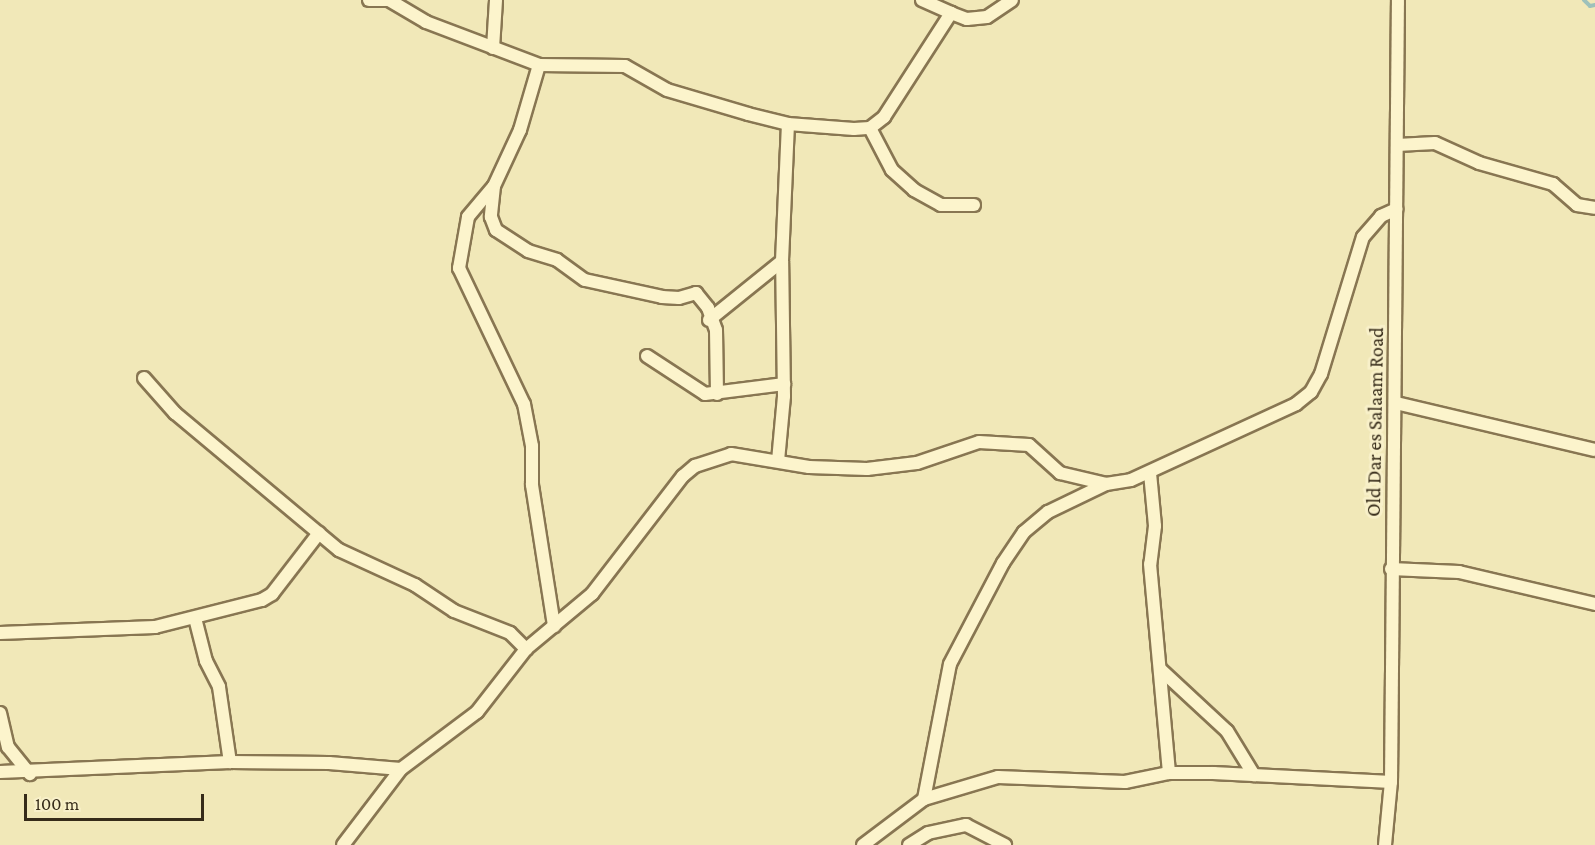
<!DOCTYPE html>
<html>
<head>
<meta charset="utf-8">
<style>
  body { margin:0 }
  #map { position:relative; width:1595px; height:845px; overflow:hidden; background:#f1e8b8; font-family:"Crimson Pro",serif }
  div>[style] { position:absolute }
  .stream>* { height:4px; margin:-2px; padding:0 2px; transform-origin:2px; border-radius:2px; background:#9ec1bb }
  .roads { filter:drop-shadow(2px 0 #887652) drop-shadow(-2px 0 #887652) drop-shadow(0 2px #887652) drop-shadow(0 -2px #887652) }
  .minor>* { height:12px; margin:-6px; padding:0 6px; transform-origin:6px; border-radius:6px; background:#fcf4cc }
  span { translate:-50% -50%; white-space:nowrap; text-align:center; line-height:1.15; -webkit-text-stroke:6px #f8f0c9; paint-order:stroke }
  .street-label { font-size:20px; color:#362b19 }
  .scale { position:absolute; left:24px; top:794px; width:180px; height:27px; box-sizing:border-box; border:3px solid #362b19; border-top:0; padding-left:8px; font-size:18px; line-height:21px; white-space:nowrap; color:#362b19; -webkit-text-stroke:4px #f8f0c9; paint-order:stroke }
</style>
</head>
<body>
<div id="map">
  <div class="stream">
    <i style="left:1584px;top:0;width:8px;rotate:45deg"></i>
    <i style="left:1590px;top:6px;width:5px;rotate:-11deg"></i>
  </div>
  <div class="roads">
    <div class="minor">
      <i style="left:369px;top:0;width:21px"></i>
      <i style="left:389px;top:0;width:43px;rotate:30.7deg"></i>
      <i style="left:426px;top:22px;width:121px;rotate:20.8deg"></i>
      <i style="left:539px;top:65px;width:86px;rotate:0.7deg"></i>
      <i style="left:625px;top:66px;width:48px;rotate:29.7deg"></i>
      <i style="left:667px;top:90px;width:84px;rotate:16.5deg"></i>
      <i style="left:748px;top:114px;width:41px;rotate:14deg"></i>
      <i style="left:788px;top:124px;width:66px;rotate:4.3deg"></i>
      <i style="left:854px;top:129px;width:16px;rotate:-4deg"></i>
      <i style="left:870px;top:128px;width:18px;rotate:-38deg"></i>
      <i style="left:884px;top:117px;width:124px;rotate:-57.2deg"></i>
      <i style="left:951px;top:13px;width:17px;rotate:21deg"></i>
      <i style="left:967px;top:19px;width:20px;rotate:-6deg"></i>
      <i style="left:987px;top:17px;width:30px;rotate:-34deg"></i>
      <i style="left:922px;top:0;width:32px;rotate:24deg"></i>
      <i style="left:493px;top:48px;width:48px;rotate:-86.4deg"></i>
      <i style="left:539px;top:65px;width:68px;rotate:106.3deg"></i>
      <i style="left:520px;top:130px;width:62px;rotate:114.9deg"></i>
      <i style="left:494px;top:186px;width:31px;rotate:96deg"></i>
      <i style="left:491px;top:217px;width:14px;rotate:69deg"></i>
      <i style="left:496px;top:230px;width:38px;rotate:33deg"></i>
      <i style="left:528px;top:251px;width:30px;rotate:17deg"></i>
      <i style="left:557px;top:260px;width:34px;rotate:36deg"></i>
      <i style="left:585px;top:280px;width:79px;rotate:12.4deg"></i>
      <i style="left:662px;top:297px;width:17px;rotate:3deg"></i>
      <i style="left:679px;top:298px;width:18px;rotate:-16deg"></i>
      <i style="left:696px;top:293px;width:19px;rotate:51deg"></i>
      <i style="left:708px;top:308px;width:23px;rotate:70deg"></i>
      <i style="left:716px;top:330px;width:64px;rotate:89.1deg"></i>
      <i style="left:870px;top:128px;width:47px;rotate:62.4deg"></i>
      <i style="left:892px;top:170px;width:30px;rotate:42deg"></i>
      <i style="left:914px;top:190px;width:31px;rotate:29deg"></i>
      <i style="left:941px;top:205px;width:33px"></i>
      <i style="left:1397px;top:145px;width:38px;rotate:-3deg"></i>
      <i style="left:1435px;top:143px;width:48px;rotate:24.4deg"></i>
      <i style="left:1479px;top:163px;width:77px;rotate:15.8deg"></i>
      <i style="left:1553px;top:184px;width:32px;rotate:41deg"></i>
      <i style="left:1577px;top:205px;width:18px;rotate:9deg"></i>
      <i style="left:493px;top:187px;width:39px;rotate:130deg"></i>
      <i style="left:468px;top:217px;width:52px;rotate:100deg"></i>
      <i style="left:459px;top:268px;width:151px;rotate:64.5deg"></i>
      <i style="left:524px;top:404px;width:43px;rotate:79.2deg"></i>
      <i style="left:532px;top:446px;width:39px;rotate:90deg"></i>
      <i style="left:532px;top:485px;width:143px;rotate:81.1deg"></i>
      <i style="left:709px;top:320px;width:94px;rotate:-38.9deg"></i>
      <i style="left:647px;top:356px;width:69px;rotate:33.2deg"></i>
      <i style="left:705px;top:394px;width:80px;rotate:-7.2deg"></i>
      <i style="left:144px;top:378px;width:47px;rotate:48.5deg"></i>
      <i style="left:175px;top:413px;width:214px;rotate:39.9deg"></i>
      <i style="left:339px;top:550px;width:84px;rotate:24.7deg"></i>
      <i style="left:415px;top:585px;width:47px;rotate:33.7deg"></i>
      <i style="left:454px;top:611px;width:60px;rotate:21.4deg"></i>
      <i style="left:510px;top:633px;width:23px;rotate:45deg"></i>
      <i style="left:1396px;top:403px;width:204px;rotate:13.3deg"></i>
      <i style="left:778px;top:461px;width:65px;rotate:-84.7deg"></i>
      <i style="left:784px;top:396px;width:135px;rotate:-90.8deg"></i>
      <i style="left:782px;top:261px;width:137px;rotate:-87.5deg"></i>
      <i style="left:1150px;top:473px;width:53px;rotate:84.6deg"></i>
      <i style="left:1155px;top:526px;width:38px;rotate:97deg"></i>
      <i style="left:1150px;top:564px;width:210px;rotate:84.8deg"></i>
      <i style="left:1391px;top:569px;width:68px;rotate:2.5deg"></i>
      <i style="left:1459px;top:572px;width:140px;rotate:13.2deg"></i>
      <i style="left:195px;top:618px;width:44px;rotate:75.7deg"></i>
      <i style="left:206px;top:661px;width:29px;rotate:63deg"></i>
      <i style="left:219px;top:687px;width:76px;rotate:81.7deg"></i>
      <i style="left:0;top:633px;width:155px;rotate:-2.2deg"></i>
      <i style="left:155px;top:627px;width:110px;rotate:-14.2deg"></i>
      <i style="left:262px;top:600px;width:12px;rotate:-31deg"></i>
      <i style="left:272px;top:594px;width:77px;rotate:-52.4deg"></i>
      <i style="left:1160px;top:669px;width:91px;rotate:42.8deg"></i>
      <i style="left:1227px;top:731px;width:52px;rotate:58.5deg"></i>
      <i style="left:0;top:713px;width:35px;rotate:77deg"></i>
      <i style="left:8px;top:747px;width:35px;rotate:51deg"></i>
      <i style="left:0;top:772px;width:230px;rotate:-2.5deg"></i>
      <i style="left:230px;top:762px;width:99px;rotate:0.6deg"></i>
      <i style="left:329px;top:763px;width:72px;rotate:4.8deg"></i>
      <i style="left:924px;top:799px;width:137px;rotate:-79.1deg"></i>
      <i style="left:950px;top:664px;width:114px;rotate:-62.3deg"></i>
      <i style="left:1003px;top:563px;width:37px;rotate:-56deg"></i>
      <i style="left:1024px;top:532px;width:31px;rotate:-40deg"></i>
      <i style="left:1048px;top:512px;width:64px;rotate:-25.8deg"></i>
      <i style="left:343px;top:845px;width:96px;rotate:-52.7deg"></i>
      <i style="left:401px;top:769px;width:95px;rotate:-36.9deg"></i>
      <i style="left:477px;top:712px;width:80px;rotate:-52.1deg"></i>
      <i style="left:526px;top:649px;width:86px;rotate:-39.8deg"></i>
      <i style="left:592px;top:594px;width:149px;rotate:-52.4deg"></i>
      <i style="left:683px;top:476px;width:16px;rotate:-40deg"></i>
      <i style="left:695px;top:466px;width:38px;rotate:-18deg"></i>
      <i style="left:731px;top:454px;width:79px;rotate:9.5deg"></i>
      <i style="left:809px;top:467px;width:58px;rotate:2deg"></i>
      <i style="left:867px;top:469px;width:50px;rotate:-6.8deg"></i>
      <i style="left:917px;top:463px;width:65px;rotate:-18.7deg"></i>
      <i style="left:979px;top:442px;width:50px;rotate:3.4deg"></i>
      <i style="left:1029px;top:445px;width:42px;rotate:42.1deg"></i>
      <i style="left:1060px;top:473px;width:47px;rotate:13.4deg"></i>
      <i style="left:1106px;top:484px;width:25px;rotate:-9deg"></i>
      <i style="left:1131px;top:480px;width:182px;rotate:-24.7deg"></i>
      <i style="left:1296px;top:404px;width:19px;rotate:-39deg"></i>
      <i style="left:1311px;top:392px;width:21px;rotate:-61deg"></i>
      <i style="left:1321px;top:374px;width:143px;rotate:-73deg"></i>
      <i style="left:1363px;top:237px;width:28px;rotate:-49deg"></i>
      <i style="left:1381px;top:216px;width:17px;rotate:-24deg"></i>
      <i style="left:863px;top:845px;width:76px;rotate:-37deg"></i>
      <i style="left:924px;top:799px;width:77px;rotate:-16.6deg"></i>
      <i style="left:998px;top:777px;width:127px;rotate:2.3deg"></i>
      <i style="left:1125px;top:782px;width:45px;rotate:-11.6deg"></i>
      <i style="left:1169px;top:773px;width:45px"></i>
      <i style="left:1214px;top:773px;width:177px;rotate:2.9deg"></i>
      <i style="left:909px;top:845px;width:22px;rotate:-32deg"></i>
      <i style="left:928px;top:833px;width:39px;rotate:-12deg"></i>
      <i style="left:966px;top:825px;width:44px;rotate:27.1deg"></i>
      <i style="left:1385px;top:845px;width:63px;rotate:-84.6deg"></i>
      <i style="left:1391px;top:782px;width:782px;rotate:-89.49deg"></i>
    </div>
  </div>
  <div class="street-label">
    <span style="left:1375px;top:422px;rotate:-89deg">Old Dar es Salaam Road</span>
  </div>
  <div class="scale">100 m</div>
</div>
</body>
</html>
